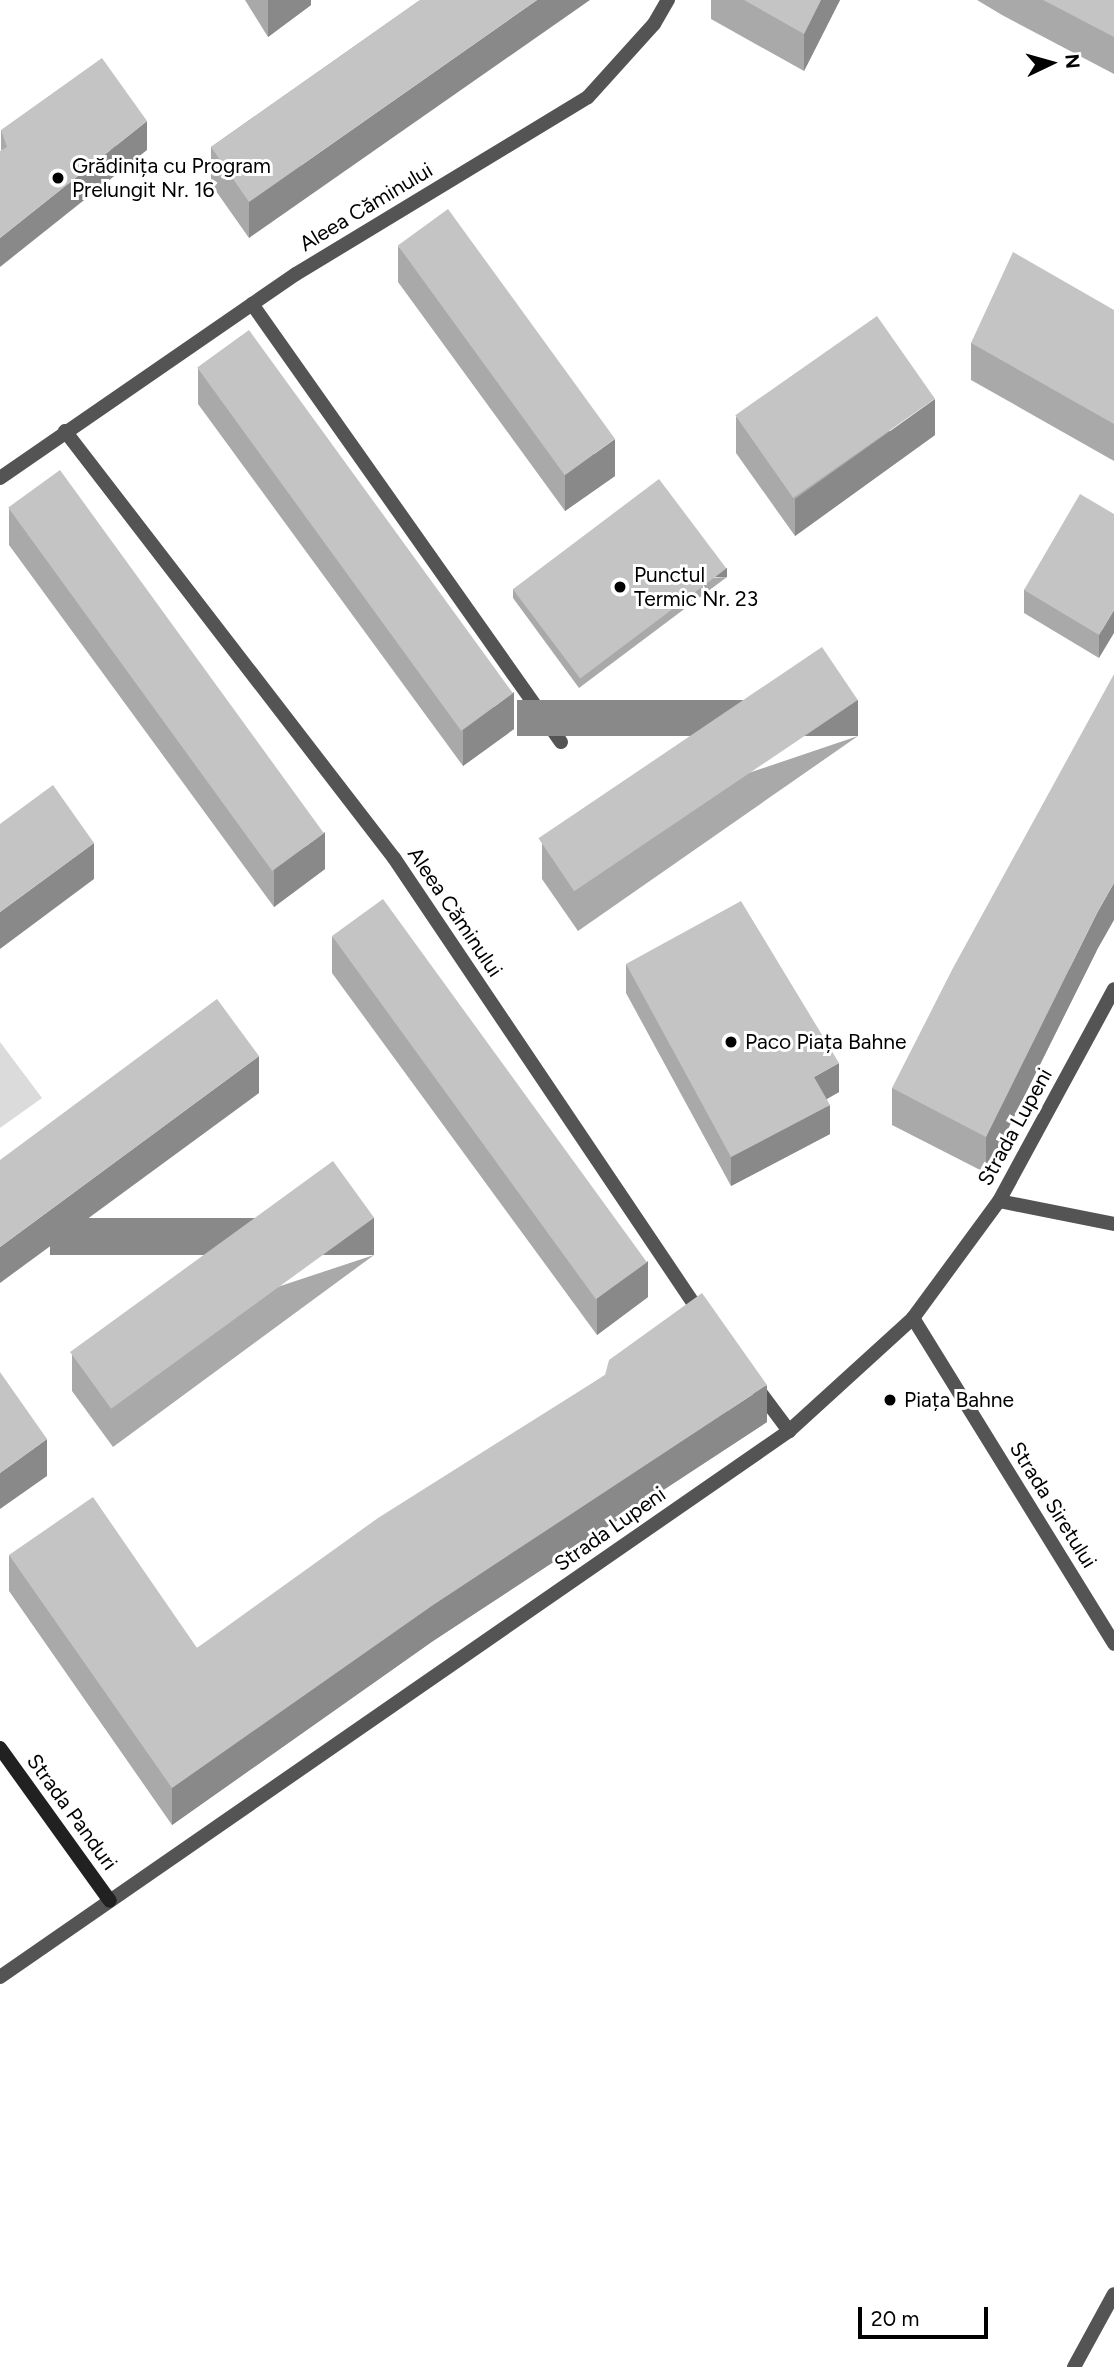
<!DOCTYPE html>
<html>
<head>
<meta charset="utf-8">
<style>
  body { margin:0 }
  #map { position:relative; width:1114px; height:2367px; overflow:hidden; background:#fff; font-family:Figtree,sans-serif }
  div>[style] { position:absolute }
  .green>* { inset:0; background:#dbdbdb }
  .street>* { height:14px; margin:-7px; padding:0 7px; transform-origin:7px; border-radius:7px; background:#545454 }
  .secondary>* { height:14px; margin:-7px; padding:0 7px; transform-origin:7px; border-radius:7px; background:#212121 }
  .wall>* { inset:0; background:#a9a9a9 }
  .shaded-wall>* { inset:0; background:#898989; transform-origin:0 0 }
  .building>* { inset:0; background:#c4c4c4; transform-origin:0 0 }
  .dots>* { width:19px; height:19px; translate:-50% -50%; box-sizing:border-box; border:4px solid #fff; border-radius:50% }
  span { translate:-50% -50%; white-space:nowrap; text-align:center; line-height:1.15; -webkit-text-stroke:6px #fff; paint-order:stroke }
  .poi-label { font-size:21px; color:#000 }
  .left { translate:0 -50%; text-align:left }
  .street-label { font-size:21px; color:#000 }
  .north { position:absolute; left:1016px; top:28px; width:70px; height:70px; -webkit-text-stroke:5px #fff; paint-order:stroke; rotate:85deg; font-size:19px; font-weight:700; line-height:28px; text-align:center; color:#000 }
  .north::after { content:''; display:block; margin:auto; width:24px; height:32px; background:#000; clip-path:polygon(50% 0,100% 100%,50% 72%,0 100%) }
  .scale { position:absolute; left:858px; top:2307px; width:130px; height:32px; box-sizing:border-box; border:4px solid #000; border-top:0; padding-left:9px; font-size:21px; line-height:24px; white-space:nowrap; color:#000; -webkit-text-stroke:5px #fff; paint-order:stroke }
</style>
</head>
<body>
<div id="map">
  <div class="green">
    <i style="clip-path:polygon(0 1042px,42px 1098px,0 1128px)"></i>
  </div>
  <div class="street">
    <i style="left:252px;top:304px;width:536px;rotate:54.8deg"></i>
    <i style="left:65px;top:431px;width:539px;rotate:52.39deg"></i>
    <i style="left:394px;top:858px;width:552px;rotate:56.08deg"></i>
    <i style="left:0;top:478px;width:359px;rotate:-34.6deg"></i>
    <i style="left:296px;top:274px;width:341px;rotate:-31.2deg"></i>
    <i style="left:588px;top:97px;width:98px;rotate:-47.9deg"></i>
    <i style="left:654px;top:24px;width:28px;rotate:-60deg"></i>
    <i style="left:999px;top:1201px;width:117px;rotate:11.3deg"></i>
    <i style="left:913px;top:1318px;width:383px;rotate:58.3deg"></i>
    <i style="left:757px;top:1388px;width:54px;rotate:53.3deg"></i>
    <i style="left:0;top:1977px;width:959px;rotate:-34.68deg"></i>
    <i style="left:789px;top:1431px;width:168px;rotate:-42.3deg"></i>
    <i style="left:913px;top:1318px;width:145px;rotate:-53.7deg"></i>
    <i style="left:999px;top:1201px;width:241px;rotate:-61.5deg"></i>
    <i style="left:1074px;top:2367px;width:83px;rotate:-61.3deg"></i>
  </div>
  <div class="secondary">
    <i style="left:0;top:1748px;width:188px;rotate:54.3deg"></i>
  </div>
  <div class="wall">
    <i style="clip-path:polygon(245px 0,311px 0,311px 5px,268px 37px)"></i>
    <i style="clip-path:polygon(420px 0,249px 238px,211px 184px,211px 147px)"></i>
    <i style="clip-path:polygon(711px 0,840px 0,804px 71px,711px 19px)"></i>
    <i style="clip-path:polygon(977px 0,1114px 0,1114px 74px,1002px 15px)"></i>
    <i style="clip-path:polygon(1px 130px,147px 150px,1px 150px)"></i>
    <i style="clip-path:polygon(398px 246px,615px 476px,565px 511px,398px 282px)"></i>
    <i style="clip-path:polygon(1114px 310px,1114px 461px,971px 380px,971px 343px)"></i>
    <i style="clip-path:polygon(198px 368px,514px 729px,463px 766px,198px 404px)"></i>
    <i style="clip-path:polygon(736px 417px,935px 435px,795px 536px,736px 453px)"></i>
    <i style="clip-path:polygon(9px 508px,325px 869px,274px 907px,9px 545px)"></i>
    <i style="clip-path:polygon(1114px 514px,1099px 658px,1024px 613px,1024px 590px)"></i>
    <i style="clip-path:polygon(727px 577px,579px 688px,513px 598px,513px 589px)"></i>
    <i style="clip-path:polygon(858px 736px,578px 931px,542px 879px,542px 843px)"></i>
    <i style="clip-path:polygon(332px 936px,648px 1297px,597px 1335px,332px 973px)"></i>
    <i style="clip-path:polygon(1097px 950px,986px 1173px,892px 1125px,892px 1088px)"></i>
    <i style="clip-path:polygon(626px 964px,839px 1092px,827px 1099px,830px 1134px,731px 1186px,626px 993px)"></i>
    <i style="clip-path:polygon(374px 1255px,113px 1447px,72px 1391px,72px 1355px)"></i>
    <i style="clip-path:polygon(605px 1375px,767px 1422px,433px 1641px,172px 1825px,9px 1591px,9px 1555px,197px 1648px)"></i>
  </div>
  <div class="shaded-wall">
    <i style="clip-path:polygon(268px 0,311px 0,311px 5px,268px 37px)"></i>
    <i style="clip-path:polygon(537px 0,590px 0,249px 238px,249px 202px)"></i>
    <i style="clip-path:polygon(821px 0,840px 0,804px 71px,804px 34px)"></i>
    <i style="clip-path:polygon(147px 121px,147px 150px,0 267px,0 238px)"></i>
    <i style="clip-path:polygon(935px 399px,935px 435px,795px 536px,795px 499px)"></i>
    <i style="clip-path:polygon(615px 439px,615px 476px,565px 511px,565px 475px)"></i>
    <i style="left:727px;top:568px;width:9px;height:185px;rotate:90deg"></i>
    <i style="clip-path:polygon(1114px 610px,1114px 633px,1099px 658px,1099px 635px)"></i>
    <i style="clip-path:polygon(514px 692px,514px 729px,463px 766px,463px 730px)"></i>
    <i style="left:858px;top:700px;width:36px;height:341px;rotate:90deg"></i>
    <i style="clip-path:polygon(325px 832px,325px 869px,274px 907px,274px 870px)"></i>
    <i style="clip-path:polygon(94px 843px,94px 879px,0 949px,0 912px)"></i>
    <i style="clip-path:polygon(1114px 883px,1114px 920px,1097px 950px,986px 1173px,986px 1137px,1097px 913px)"></i>
    <i style="clip-path:polygon(259px 1056px,259px 1093px,0 1283px,0 1247px)"></i>
    <i style="clip-path:polygon(839px 1063px,839px 1092px,814px 1106px,814px 1077px)"></i>
    <i style="clip-path:polygon(830px 1105px,830px 1134px,731px 1186px,731px 1157px)"></i>
    <i style="left:374px;top:1218px;width:37px;height:324px;rotate:90deg"></i>
    <i style="clip-path:polygon(648px 1261px,648px 1297px,597px 1335px,597px 1298px)"></i>
    <i style="clip-path:polygon(767px 1385px,767px 1422px,433px 1641px,172px 1825px,172px 1788px,433px 1605px)"></i>
    <i style="clip-path:polygon(47px 1439px,47px 1476px,0 1509px,0 1473px)"></i>
  </div>
  <div class="building">
    <i style="clip-path:polygon(420px 0,537px 0,249px 202px,211px 147px)"></i>
    <i style="clip-path:polygon(744px 0,821px 0,804px 34px)"></i>
    <i style="clip-path:polygon(1043px 0,1114px 0,1114px 37px)"></i>
    <i style="clip-path:polygon(102px 58px,147px 121px,0 238px,0 151px,7px 147px,1px 130px)"></i>
    <i style="left:448px;top:209px;width:284px;height:62px;rotate:54deg"></i>
    <i style="clip-path:polygon(1013px 252px,1114px 310px,1114px 424px,971px 343px)"></i>
    <i style="left:877px;top:316px;width:101px;height:173px;rotate:55deg"></i>
    <i style="left:249px;top:330px;width:449px;height:64px;rotate:54deg"></i>
    <i style="left:60px;top:470px;width:449px;height:64px;rotate:54deg"></i>
    <i style="left:659px;top:479px;width:112px;height:183px;rotate:53deg"></i>
    <i style="clip-path:polygon(1080px 494px,1114px 514px,1114px 610px,1099px 635px,1024px 590px)"></i>
    <i style="left:822px;top:647px;width:64px;height:342px;rotate:56deg"></i>
    <i style="clip-path:polygon(1114px 674px,1114px 883px,1097px 913px,986px 1137px,892px 1088px,953px 968px)"></i>
    <i style="clip-path:polygon(53px 785px,94px 843px,0 912px,0 824px)"></i>
    <i style="left:383px;top:899px;width:449px;height:63px;rotate:54deg"></i>
    <i style="clip-path:polygon(741px 901px,839px 1063px,814px 1077px,830px 1105px,731px 1157px,626px 964px)"></i>
    <i style="clip-path:polygon(217px 999px,259px 1056px,0 1247px,0 1160px)"></i>
    <i style="left:333px;top:1161px;width:70px;height:325px;rotate:54deg"></i>
    <i style="clip-path:polygon(702px 1293px,767px 1385px,433px 1605px,172px 1788px,9px 1555px,93px 1497px,197px 1648px,378px 1518px,605px 1375px,609px 1360px)"></i>
    <i style="clip-path:polygon(0 1372px,47px 1439px,0 1473px)"></i>
  </div>
  <div class="dots">
    <i style="left:58px;top:178px;background:#000"></i>
    <i style="left:620px;top:587px;background:#000"></i>
    <i style="left:731px;top:1042px;background:#000"></i>
    <i style="left:890px;top:1400px;background:#000"></i>
  </div>
  <div class="poi-label">
    <span class="left" style="left:72px;top:178px">Grădinița cu Program<br>Prelungit Nr. 16</span>
    <span class="left" style="left:634px;top:587px">Punctul<br>Termic Nr. 23</span>
    <span class="left" style="left:745px;top:1042px">Paco Piața Bahne</span>
    <span class="left" style="left:904px;top:1400px">Piața Bahne</span>
  </div>
  <div class="street-label">
    <span style="left:366px;top:207px;rotate:-31deg">Aleea Căminului</span>
    <span style="left:455px;top:912px;rotate:56deg">Aleea Căminului</span>
    <span style="left:1015px;top:1127px;rotate:-61deg">Strada Lupeni</span>
    <span style="left:1053px;top:1505px;rotate:58deg">Strada Siretului</span>
    <span style="left:610px;top:1529px;rotate:-35deg">Strada Lupeni</span>
    <span style="left:72px;top:1812px;rotate:54deg">Strada Panduri</span>
  </div>
  <div class="north">N</div>
  <div class="scale">20 m</div>
</div>
</body>
</html>
